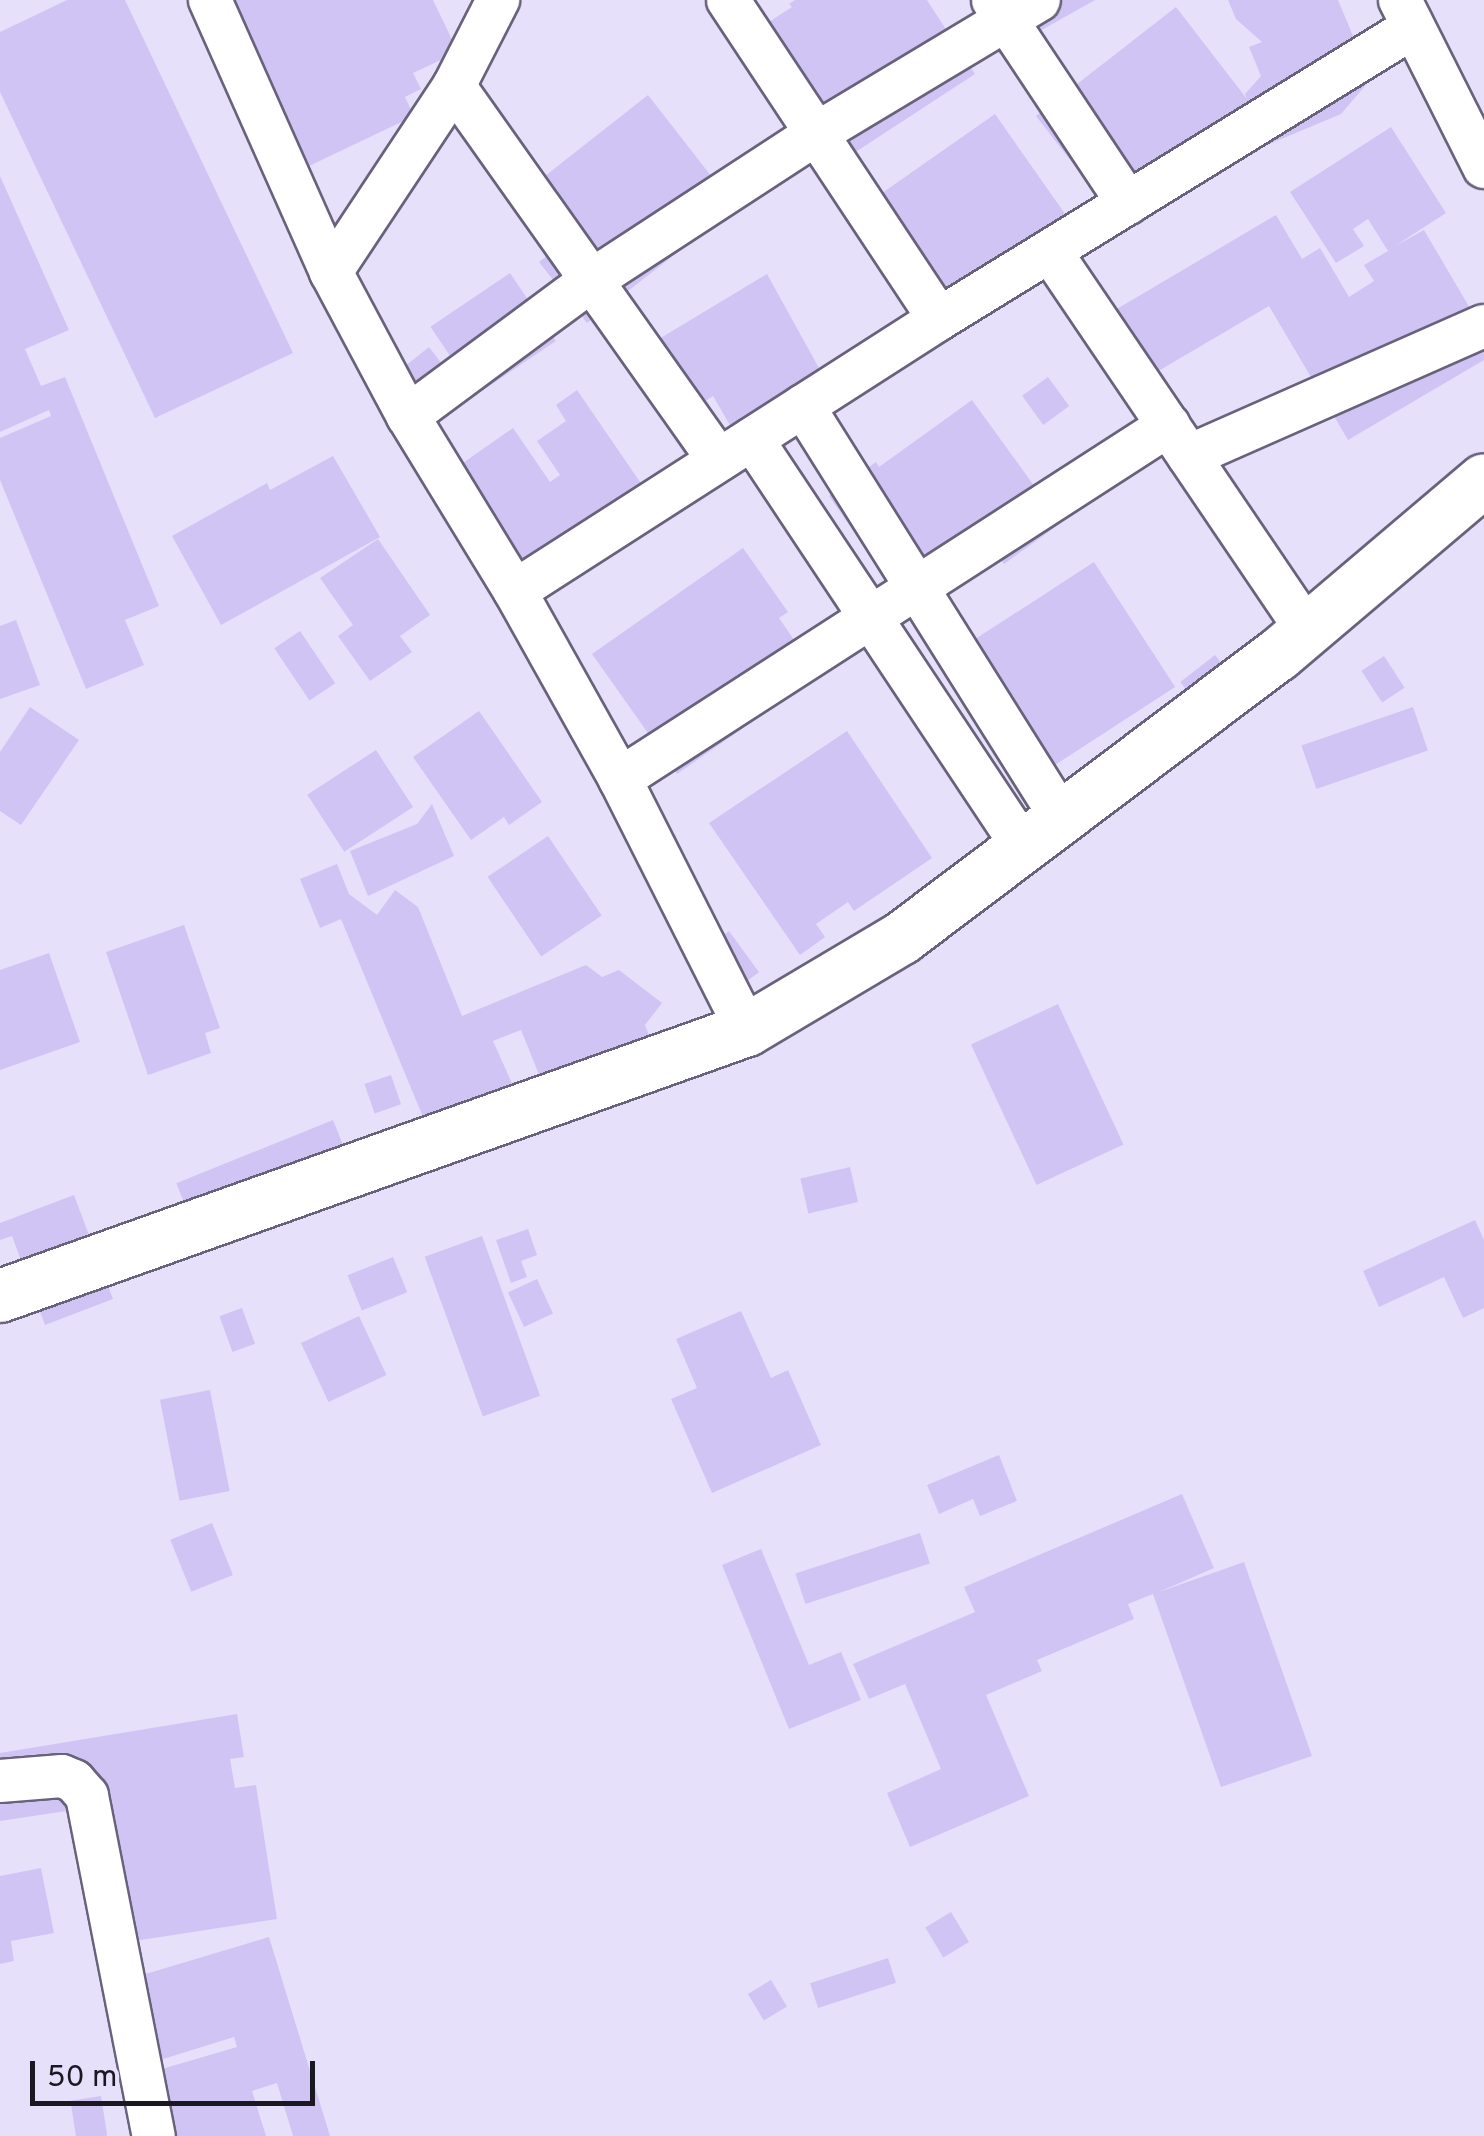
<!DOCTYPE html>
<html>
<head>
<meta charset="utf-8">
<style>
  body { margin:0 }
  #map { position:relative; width:1484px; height:2136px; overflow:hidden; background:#e7e0fb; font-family:Overpass,sans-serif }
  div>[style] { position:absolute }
  .building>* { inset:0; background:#d0c4f4; transform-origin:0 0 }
  .roads { filter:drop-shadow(2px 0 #68627a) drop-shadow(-2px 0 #68627a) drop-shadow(0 2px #68627a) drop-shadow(0 -2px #68627a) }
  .minor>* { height:42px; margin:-21px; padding:0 21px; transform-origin:21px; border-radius:21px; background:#fff }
  .major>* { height:52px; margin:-26px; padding:0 26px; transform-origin:26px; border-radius:26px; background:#fff }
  span { translate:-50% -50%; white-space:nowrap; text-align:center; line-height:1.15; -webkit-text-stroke:10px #e7e0fb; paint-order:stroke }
  .scale { position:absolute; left:30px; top:2061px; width:285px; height:45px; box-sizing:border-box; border:5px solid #1a1821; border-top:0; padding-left:12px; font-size:30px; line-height:35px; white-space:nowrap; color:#1a1821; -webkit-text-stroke:8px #e7e0fb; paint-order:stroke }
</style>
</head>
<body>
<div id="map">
  <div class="building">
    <i style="clip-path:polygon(67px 0,125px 0,293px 353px,155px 418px,0 92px,0 32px)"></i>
    <i style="clip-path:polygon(204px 0,433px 0,458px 52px,413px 73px,421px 89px,405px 97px,414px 116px,288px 176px)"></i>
    <i style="clip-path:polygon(795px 0,927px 0,975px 74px,825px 172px,740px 41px,792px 7px,789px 4px)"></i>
    <i style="clip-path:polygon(969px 0,1095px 0,999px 54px)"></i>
    <i style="clip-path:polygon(1228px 0,1338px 0,1371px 79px,1341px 114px,1267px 145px,1248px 101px,1203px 135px,1119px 223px,1036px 116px,1176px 7px,1247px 99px,1245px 94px,1261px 76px,1249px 47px,1262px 42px,1236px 19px)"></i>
    <i style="clip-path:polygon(648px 95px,733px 204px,710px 227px,587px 323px,539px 262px,557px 248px,517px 198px)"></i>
    <i style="left:995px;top:114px;width:157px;height:174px;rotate:55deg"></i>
    <i style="clip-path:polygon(1391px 127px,1446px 213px,1395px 246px,1424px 230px,1484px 332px,1484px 360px,1348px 440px,1269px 306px,1126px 390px,1088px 326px,1276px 215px,1302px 259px,1320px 248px,1349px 297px,1374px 281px,1364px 265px,1388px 251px,1368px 219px,1353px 229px,1364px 246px,1336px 263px,1290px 192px)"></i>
    <i style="clip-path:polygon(0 176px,69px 330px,25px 349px,41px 386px,65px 377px,159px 606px,125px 620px,144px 665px,86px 689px,0 480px,0 438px,51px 416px,49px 410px,0 432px)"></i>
    <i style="left:510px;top:273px;width:82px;height:96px;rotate:56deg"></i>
    <i style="clip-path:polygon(767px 274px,835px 397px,745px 451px,713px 396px,704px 402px,701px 480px,624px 360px)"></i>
    <i style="clip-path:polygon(429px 347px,448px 372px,407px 426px,404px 367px)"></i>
    <i style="left:1048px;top:377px;width:36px;height:32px;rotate:54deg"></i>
    <i style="clip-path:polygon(577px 390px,664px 517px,521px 597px,440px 479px,513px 428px,550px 482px,560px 475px,537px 441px,566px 421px,556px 405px)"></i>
    <i style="clip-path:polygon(972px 400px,1061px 523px,1004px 564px,998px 556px,877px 564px,829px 496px,876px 462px,879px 467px)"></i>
    <i style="clip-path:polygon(333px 456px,380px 537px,221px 625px,172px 536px,267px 483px,270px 490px)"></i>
    <i style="clip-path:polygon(378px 539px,430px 615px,400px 636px,412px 652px,370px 681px,338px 636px,353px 625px,320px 578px)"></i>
    <i style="clip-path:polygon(743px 548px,788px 612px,779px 618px,814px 669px,738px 693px,756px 719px,677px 774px,592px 654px)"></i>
    <i style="left:1094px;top:562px;width:149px;height:182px;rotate:57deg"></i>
    <i style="clip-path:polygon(16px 620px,40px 685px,0 699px,0 626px)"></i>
    <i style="left:300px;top:631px;width:63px;height:31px;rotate:56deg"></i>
    <i style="left:1215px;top:655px;width:28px;height:44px;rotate:52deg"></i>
    <i style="left:1384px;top:656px;width:38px;height:27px;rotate:57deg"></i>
    <i style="clip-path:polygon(30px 707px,79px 740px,21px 825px,0 811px,0 752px)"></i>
    <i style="left:1413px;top:707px;width:46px;height:118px;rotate:71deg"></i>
    <i style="clip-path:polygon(479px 711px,542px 802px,509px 825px,504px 817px,471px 840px,413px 757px)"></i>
    <i style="clip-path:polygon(847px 731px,932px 858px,854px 911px,848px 902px,816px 924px,825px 937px,800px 955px,709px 823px)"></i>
    <i style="left:376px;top:750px;width:68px;height:82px;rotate:57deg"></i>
    <i style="clip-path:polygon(432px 804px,454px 856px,368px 896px,350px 851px,417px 824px)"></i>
    <i style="left:548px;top:836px;width:96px;height:73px;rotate:56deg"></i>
    <i style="clip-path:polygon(337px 864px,349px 894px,377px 915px,395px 890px,418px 907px,462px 1016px,586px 965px,602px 977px,619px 970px,662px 1003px,645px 1025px,665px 1074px,557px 1119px,521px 1030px,493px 1041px,524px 1110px,435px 1146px,341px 919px,320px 928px,300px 879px)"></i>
    <i style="clip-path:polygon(184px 925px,220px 1028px,205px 1033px,211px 1053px,148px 1075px,106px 952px)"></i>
    <i style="left:729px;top:931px;width:51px;height:43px;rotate:54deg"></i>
    <i style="clip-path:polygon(49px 953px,80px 1042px,0 1070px,0 970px)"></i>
    <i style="left:1058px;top:1004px;width:155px;height:96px;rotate:65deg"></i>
    <i style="left:391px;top:1075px;width:31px;height:28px;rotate:71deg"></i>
    <i style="left:333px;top:1120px;width:70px;height:169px;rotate:68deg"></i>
    <i style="left:850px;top:1167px;width:36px;height:51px;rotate:77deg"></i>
    <i style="clip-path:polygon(74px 1195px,113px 1299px,45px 1325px,12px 1236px,0 1240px,0 1223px)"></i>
    <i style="clip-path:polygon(1475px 1220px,1484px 1240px,1484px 1308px,1463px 1318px,1444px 1277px,1379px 1307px,1363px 1271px)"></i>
    <i style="clip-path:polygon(528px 1229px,537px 1255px,521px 1261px,527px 1277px,511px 1283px,496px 1240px)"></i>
    <i style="left:482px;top:1236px;width:170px;height:61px;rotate:70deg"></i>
    <i style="left:393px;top:1257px;width:38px;height:49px;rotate:68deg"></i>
    <i style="left:537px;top:1279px;width:38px;height:32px;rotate:65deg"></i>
    <i style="left:242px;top:1308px;width:38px;height:24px;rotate:70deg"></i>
    <i style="clip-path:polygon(741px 1311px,771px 1378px,788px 1370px,821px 1445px,712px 1493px,671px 1399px,697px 1388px,676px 1339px)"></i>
    <i style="left:359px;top:1316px;width:65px;height:64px;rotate:65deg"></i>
    <i style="left:210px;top:1390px;width:103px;height:51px;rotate:79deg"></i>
    <i style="clip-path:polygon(999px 1455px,1017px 1501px,980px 1516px,973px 1499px,939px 1514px,927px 1485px)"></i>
    <i style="clip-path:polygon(1182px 1494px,1214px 1568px,1159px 1592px,1244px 1562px,1312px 1756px,1221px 1787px,1153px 1594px,1128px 1604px,1134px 1619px,1037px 1660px,1042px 1671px,986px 1695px,1029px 1796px,910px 1847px,887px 1793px,941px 1769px,905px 1684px,869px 1699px,853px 1664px,975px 1612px,964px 1587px)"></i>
    <i style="left:212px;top:1523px;width:56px;height:45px;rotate:68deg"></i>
    <i style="left:920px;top:1533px;width:32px;height:131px;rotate:72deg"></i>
    <i style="clip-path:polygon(761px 1549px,809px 1665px,841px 1652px,861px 1700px,789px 1729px,722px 1565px)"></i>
    <i style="clip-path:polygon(237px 1714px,244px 1757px,230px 1759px,235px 1788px,256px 1785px,277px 1919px,115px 1944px,93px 1807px,0 1821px,0 1753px)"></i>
    <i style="clip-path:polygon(41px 1868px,54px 1933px,11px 1941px,14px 1961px,0 1964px,0 1876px)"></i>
    <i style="left:951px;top:1912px;width:35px;height:30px;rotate:59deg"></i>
    <i style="clip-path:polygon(269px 1937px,330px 2136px,293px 2136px,277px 2083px,252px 2091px,266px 2136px,156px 2136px,138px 2076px,237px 2047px,234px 2037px,147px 2064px,122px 1981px)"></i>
    <i style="left:888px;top:1958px;width:26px;height:82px;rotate:72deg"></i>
    <i style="left:771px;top:1980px;width:31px;height:27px;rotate:59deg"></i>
    <i style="left:101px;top:2096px;width:40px;height:31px;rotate:81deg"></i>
  </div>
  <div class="roads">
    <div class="minor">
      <i style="left:210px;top:0;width:298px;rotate:66deg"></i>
      <i style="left:331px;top:272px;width:163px;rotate:61.9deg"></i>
      <i style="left:408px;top:416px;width:205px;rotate:58.6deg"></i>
      <i style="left:515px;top:591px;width:215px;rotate:60.8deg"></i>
      <i style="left:620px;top:779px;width:281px;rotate:63.2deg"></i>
      <i style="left:728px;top:0;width:382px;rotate:56.5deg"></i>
      <i style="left:993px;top:0;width:244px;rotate:56.4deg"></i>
      <i style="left:1400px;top:0;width:187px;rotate:63.3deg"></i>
      <i style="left:454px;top:86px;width:458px;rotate:54.7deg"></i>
      <i style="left:1050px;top:251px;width:458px;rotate:55.9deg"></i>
      <i style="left:331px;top:272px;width:223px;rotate:-56.5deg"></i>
      <i style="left:454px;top:86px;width:97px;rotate:-62.9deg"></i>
      <i style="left:803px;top:406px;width:486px;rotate:57.9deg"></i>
      <i style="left:408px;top:416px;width:229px;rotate:-36.5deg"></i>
      <i style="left:592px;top:280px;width:267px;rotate:-33.1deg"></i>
      <i style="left:816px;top:134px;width:260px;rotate:-31deg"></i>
      <i style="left:752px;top:439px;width:490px;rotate:56.4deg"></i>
      <i style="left:1189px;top:456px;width:322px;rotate:-23.8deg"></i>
      <i style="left:515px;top:591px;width:504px;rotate:-32.68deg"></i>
      <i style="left:939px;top:319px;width:555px;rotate:-31.6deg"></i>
      <i style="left:620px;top:779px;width:653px;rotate:-32.81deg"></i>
      <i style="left:0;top:1781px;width:62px;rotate:-4.6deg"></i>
      <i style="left:62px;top:1776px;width:13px;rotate:23deg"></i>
      <i style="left:74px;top:1781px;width:20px;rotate:49deg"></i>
      <i style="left:87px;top:1796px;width:347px;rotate:78.9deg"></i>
    </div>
    <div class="major">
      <i style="left:0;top:1296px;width:793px;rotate:-19.6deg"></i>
      <i style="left:747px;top:1030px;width:180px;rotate:-30.7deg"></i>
      <i style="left:902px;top:938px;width:471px;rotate:-37deg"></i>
      <i style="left:1278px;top:655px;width:270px;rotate:-40.3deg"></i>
    </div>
  </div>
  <div class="scale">50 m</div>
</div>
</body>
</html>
